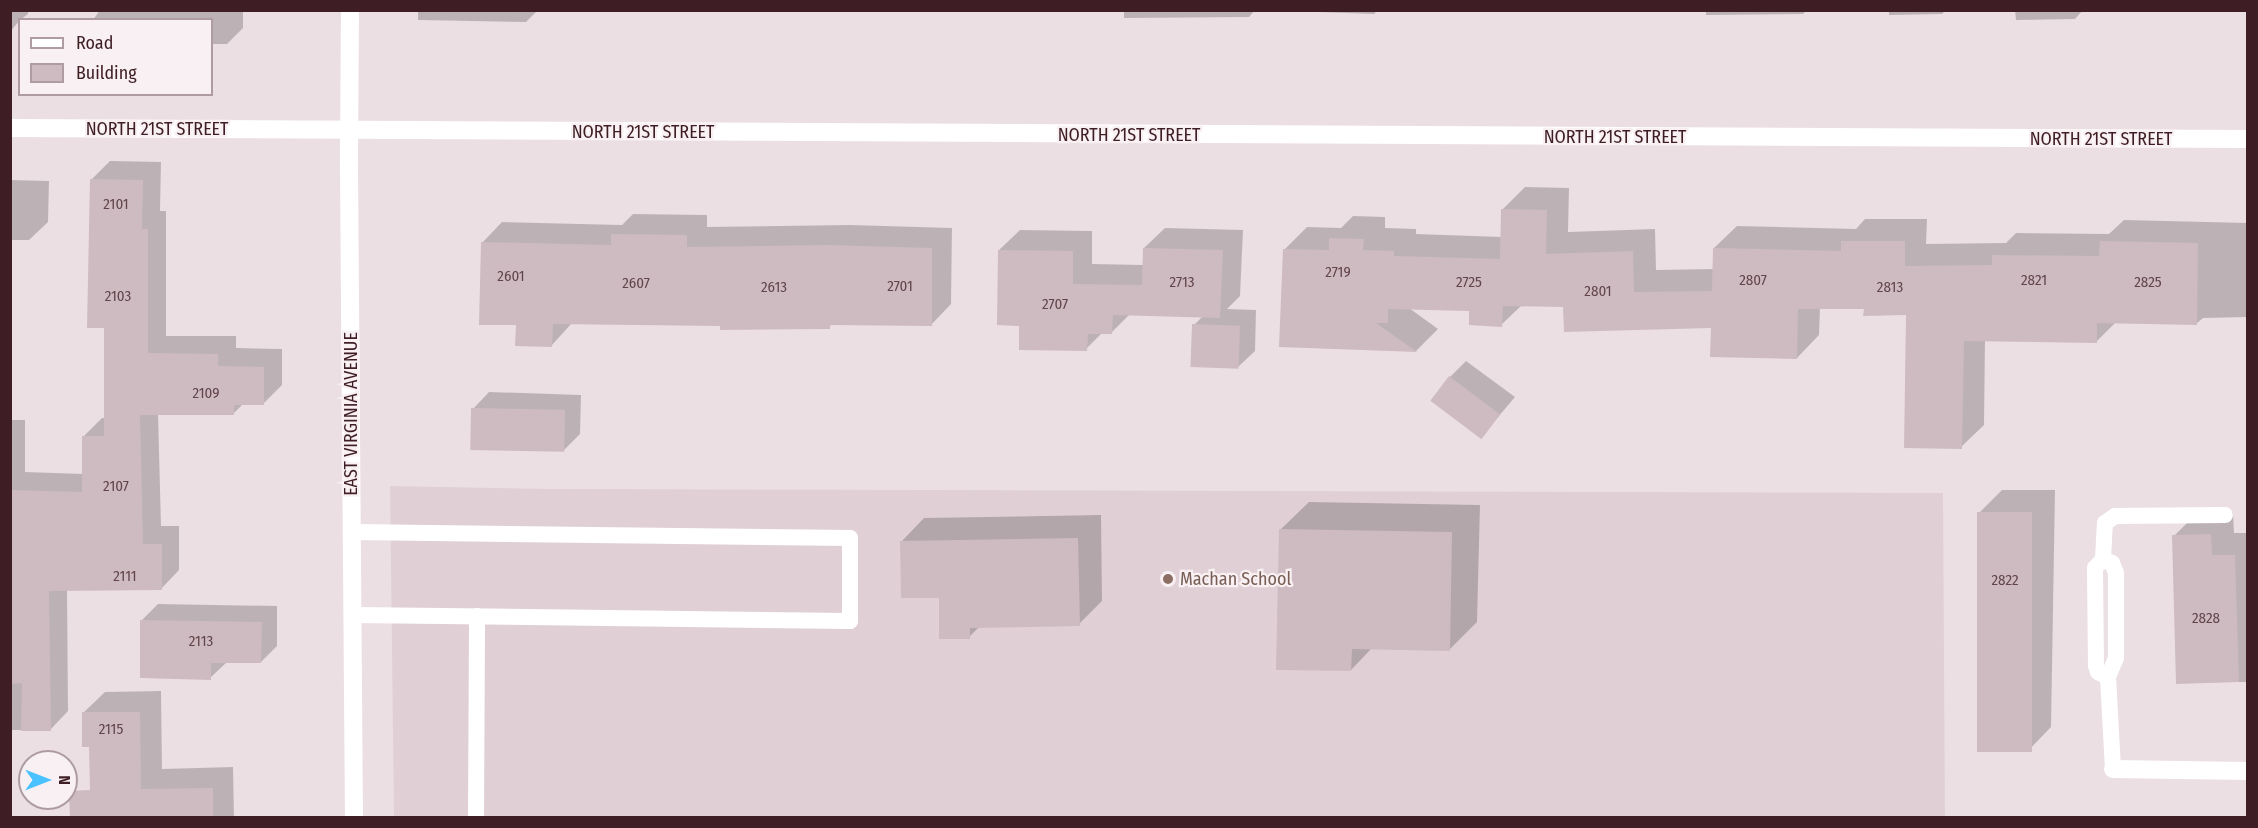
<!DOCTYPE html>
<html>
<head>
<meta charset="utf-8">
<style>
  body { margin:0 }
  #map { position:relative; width:2258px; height:828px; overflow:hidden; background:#ecdfe4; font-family:"Fira Sans Condensed",sans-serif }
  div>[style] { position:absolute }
  .built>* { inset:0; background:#e0d0d6 }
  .shadow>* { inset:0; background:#0003 }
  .building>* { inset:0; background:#cdbbc1; transform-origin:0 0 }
  .lane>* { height:16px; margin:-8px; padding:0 8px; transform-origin:8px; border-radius:8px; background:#fff }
  .street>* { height:18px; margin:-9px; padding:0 9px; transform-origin:9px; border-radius:9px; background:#fff }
  .dots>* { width:16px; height:16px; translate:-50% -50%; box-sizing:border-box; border:3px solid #f8f0f3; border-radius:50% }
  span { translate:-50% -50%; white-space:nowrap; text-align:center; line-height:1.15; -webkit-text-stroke:4.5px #f8f0f3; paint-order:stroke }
  .number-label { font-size:15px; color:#62454b }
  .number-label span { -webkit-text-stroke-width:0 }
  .street-label { font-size:18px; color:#3e1e24 }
  .education-label { font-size:18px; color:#785e54 }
  .left { translate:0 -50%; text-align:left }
  .frame { position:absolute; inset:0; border:12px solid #3e1e24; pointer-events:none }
  .legend { position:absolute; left:18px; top:18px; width:195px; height:78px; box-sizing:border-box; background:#f8f0f3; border:2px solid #ae9ca0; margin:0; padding:8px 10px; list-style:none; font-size:18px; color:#3e1e24 }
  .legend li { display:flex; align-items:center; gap:12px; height:30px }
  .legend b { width:30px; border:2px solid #ae9ca0 }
  .north { position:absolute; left:18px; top:750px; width:60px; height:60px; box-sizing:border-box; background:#f8f0f3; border:2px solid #ae9ca0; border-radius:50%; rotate:90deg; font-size:16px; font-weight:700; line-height:24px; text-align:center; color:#3e1e24 }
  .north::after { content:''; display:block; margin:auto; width:21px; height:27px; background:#4ac2ff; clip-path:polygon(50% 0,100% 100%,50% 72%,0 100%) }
</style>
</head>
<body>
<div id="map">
  <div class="built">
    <i style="clip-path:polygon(390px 486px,549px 489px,1943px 493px,1945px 817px,394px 817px)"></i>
  </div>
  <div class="shadow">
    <i style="clip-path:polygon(10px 10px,28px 10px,28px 14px,20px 20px,10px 32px)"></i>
    <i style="clip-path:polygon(100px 10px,243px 10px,243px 28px,227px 44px,212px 44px,212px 20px,93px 20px)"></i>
    <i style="clip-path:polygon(418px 10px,538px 10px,526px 22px,418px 20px)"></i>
    <i style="clip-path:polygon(1031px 10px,1255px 10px,1249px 17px,1124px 18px,1124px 12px)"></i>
    <i style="clip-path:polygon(1264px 10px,1378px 10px,1374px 14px)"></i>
    <i style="clip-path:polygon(1807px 10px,1803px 14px,1706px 15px,1706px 12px,1603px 11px)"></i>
    <i style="clip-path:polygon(1889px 10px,1946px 10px,1942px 14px,1889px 15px)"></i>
    <i style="clip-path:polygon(2015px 10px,2083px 10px,2075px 19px,2016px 20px)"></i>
    <i style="clip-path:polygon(2155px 10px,2214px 10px,2155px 12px)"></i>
    <i style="clip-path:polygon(110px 161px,161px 162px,160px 211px,166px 211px,166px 336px,236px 336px,236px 348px,282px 349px,282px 385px,263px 404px,243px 404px,233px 414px,158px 413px,161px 526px,179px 526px,179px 570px,161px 589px,67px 589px,68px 711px,50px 730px,10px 730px,10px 382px,11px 420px,25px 420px,25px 472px,83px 474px,83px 437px,102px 418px,105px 418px,105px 326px,91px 180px)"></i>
    <i style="clip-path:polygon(10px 180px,49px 181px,48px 222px,29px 240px,10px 240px)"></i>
    <i style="clip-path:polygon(1525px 187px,1569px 188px,1568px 232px,1655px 229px,1656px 270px,1714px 269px,1714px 248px,1737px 226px,1856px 229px,1865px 219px,1927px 219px,1926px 244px,2006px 243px,2016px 233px,2109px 234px,2124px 220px,2248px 223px,2248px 317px,2203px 318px,2197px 323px,2116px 322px,2096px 342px,1985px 340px,1984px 425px,1961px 447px,1908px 314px,1866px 308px,1820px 308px,1819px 335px,1797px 358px,1712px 327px,1565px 306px,1522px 305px,1501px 325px,1470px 310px,1409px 308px,1438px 329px,1416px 351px,1281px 346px,1284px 250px,1307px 227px,1341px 228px,1353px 216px,1385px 217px,1385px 228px,1416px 229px,1416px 234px,1502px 237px,1503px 209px)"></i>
    <i style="clip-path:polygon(633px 214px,707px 215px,707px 227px,850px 225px,952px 228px,951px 304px,931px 325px,832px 324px,829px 327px,572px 323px,552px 345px,517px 324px,482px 243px,502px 222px,622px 225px)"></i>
    <i style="clip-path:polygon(1165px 228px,1243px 230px,1240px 296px,1227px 309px,1256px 310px,1255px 351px,1238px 367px,1194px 325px,1203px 316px,1130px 314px,1112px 332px,1103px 332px,1086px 349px,1021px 325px,999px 250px,1020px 230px,1092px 231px,1092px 264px,1144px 265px,1144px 248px)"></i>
    <i style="clip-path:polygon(1466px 361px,1515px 397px,1482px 436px,1450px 377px)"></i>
    <i style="clip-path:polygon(489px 392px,581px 395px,580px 434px,564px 450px,473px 409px)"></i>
    <i style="clip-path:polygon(2002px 490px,2055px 490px,2051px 727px,2029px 750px,1979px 513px)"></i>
    <i style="clip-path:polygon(1309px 502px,1480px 505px,1477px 622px,1449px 650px,1372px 648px,1351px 670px,1280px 530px)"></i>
    <i style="clip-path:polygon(2233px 512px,2234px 533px,2248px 533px,2248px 682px,2178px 682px,2174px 536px,2197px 513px)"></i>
    <i style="clip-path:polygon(1101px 515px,1102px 601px,1079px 624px,980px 626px,969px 637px,902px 541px,924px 518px)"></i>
    <i style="clip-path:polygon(158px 604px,277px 606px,277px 646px,261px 662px,227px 662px,210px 678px,142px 620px)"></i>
    <i style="clip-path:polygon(161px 691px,162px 769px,233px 767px,234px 818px,92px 818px,91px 746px,83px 713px,105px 692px)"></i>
  </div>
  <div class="building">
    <i style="clip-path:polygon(90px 179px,143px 180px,142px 229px,148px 229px,148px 353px,218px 354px,218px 366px,264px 367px,264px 405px,234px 405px,234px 415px,140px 415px,143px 544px,162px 544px,162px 590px,49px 591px,51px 731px,21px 731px,22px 683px,10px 684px,10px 490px,82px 492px,82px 436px,104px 436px,104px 328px,87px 328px)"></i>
    <i style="clip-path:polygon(1501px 209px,1547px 210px,1546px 254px,1633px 251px,1634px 292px,1712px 291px,1713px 248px,1841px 251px,1841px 241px,1905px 241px,1905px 266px,1992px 265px,1992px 255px,2099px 256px,2100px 241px,2198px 243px,2197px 325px,2097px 323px,2097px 343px,1964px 341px,1962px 449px,1904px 448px,1906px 315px,1863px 316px,1864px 309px,1798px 309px,1797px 359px,1710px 357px,1711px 328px,1564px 332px,1563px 307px,1503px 306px,1502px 327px,1469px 325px,1469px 311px,1388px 309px,1388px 323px,1376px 323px,1417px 352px,1279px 347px,1283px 249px,1329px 250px,1329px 238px,1364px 239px,1363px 250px,1394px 251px,1394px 256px,1500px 259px)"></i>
    <i style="clip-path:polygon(611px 234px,687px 235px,687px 247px,828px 245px,932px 248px,932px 326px,830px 325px,830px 329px,720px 330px,720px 326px,553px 324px,552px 347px,515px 346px,516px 325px,479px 325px,481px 242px,611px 245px)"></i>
    <i style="clip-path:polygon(1143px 248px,1223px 250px,1220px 318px,1113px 315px,1112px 334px,1088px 334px,1087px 351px,1019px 350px,1019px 326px,997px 325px,998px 250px,1073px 251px,1073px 284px,1142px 285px)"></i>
    <i style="left:1192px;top:324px;width:48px;height:43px;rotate:2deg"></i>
    <i style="left:1449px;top:376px;width:64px;height:31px;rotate:37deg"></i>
    <i style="left:471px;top:408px;width:94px;height:42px;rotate:1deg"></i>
    <i style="left:1977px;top:512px;width:55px;height:240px"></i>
    <i style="clip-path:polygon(1279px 529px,1452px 532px,1450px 651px,1352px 649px,1351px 671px,1276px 670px)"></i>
    <i style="clip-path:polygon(2211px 534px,2212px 555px,2235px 555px,2239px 682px,2176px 684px,2172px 535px)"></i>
    <i style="clip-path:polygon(1078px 538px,1080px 626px,970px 628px,970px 639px,939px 639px,939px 598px,901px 598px,900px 541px)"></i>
    <i style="clip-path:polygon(140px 620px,262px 622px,261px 663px,211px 663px,211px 680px,140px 678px)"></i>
    <i style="clip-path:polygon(82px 712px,140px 712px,141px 789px,213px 788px,213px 818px,70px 818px,69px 791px,90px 790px,89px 747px,82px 747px)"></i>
  </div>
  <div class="lane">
    <i style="left:352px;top:532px;width:498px;rotate:0.7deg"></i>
    <i style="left:850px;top:538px;width:83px;rotate:90deg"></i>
    <i style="left:850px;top:621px;width:498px;rotate:-179.3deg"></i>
    <i style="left:2103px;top:559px;width:36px;rotate:-87deg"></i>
    <i style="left:2105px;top:523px;width:12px;rotate:-35deg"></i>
    <i style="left:2115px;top:516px;width:110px;rotate:-0.5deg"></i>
    <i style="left:2108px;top:677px;width:11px;rotate:-153deg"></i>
    <i style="left:2098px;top:672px;width:6px;rotate:-108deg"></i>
    <i style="left:2096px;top:666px;width:91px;rotate:-90.6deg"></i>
    <i style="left:2095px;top:575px;width:7px;rotate:-90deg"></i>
    <i style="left:2095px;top:568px;width:12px;rotate:-48deg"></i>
    <i style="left:2103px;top:559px;width:10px;rotate:24deg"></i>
    <i style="left:2112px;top:563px;width:11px;rotate:68deg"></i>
    <i style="left:2116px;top:573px;width:85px;rotate:90deg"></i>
    <i style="left:2116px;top:658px;width:21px;rotate:113deg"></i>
    <i style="left:2108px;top:677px;width:92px;rotate:86.9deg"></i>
    <i style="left:476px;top:818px;width:202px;rotate:-89.7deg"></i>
  </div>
  <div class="street">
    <i style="left:350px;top:10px;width:160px;rotate:90.4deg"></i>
    <i style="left:349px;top:170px;width:648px;rotate:89.56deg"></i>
    <i style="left:10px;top:128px;width:2238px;rotate:0.28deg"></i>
    <i style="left:2113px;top:769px;width:135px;rotate:0.8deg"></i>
  </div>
  <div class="dots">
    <i style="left:1168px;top:579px;background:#8d6e63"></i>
  </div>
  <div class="number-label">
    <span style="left:116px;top:205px">2101</span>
    <span style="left:1338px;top:273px">2719</span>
    <span style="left:511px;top:277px">2601</span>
    <span style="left:1753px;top:281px">2807</span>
    <span style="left:2034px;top:281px">2821</span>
    <span style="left:1182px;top:283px">2713</span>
    <span style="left:1469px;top:283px">2725</span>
    <span style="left:2148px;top:283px">2825</span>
    <span style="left:636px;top:284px">2607</span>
    <span style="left:900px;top:287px">2701</span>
    <span style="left:774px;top:288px">2613</span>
    <span style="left:1890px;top:288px">2813</span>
    <span style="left:1598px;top:292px">2801</span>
    <span style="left:118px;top:297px">2103</span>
    <span style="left:1055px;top:305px">2707</span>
    <span style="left:206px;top:394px">2109</span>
    <span style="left:116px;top:487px">2107</span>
    <span style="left:125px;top:577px">2111</span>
    <span style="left:2005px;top:581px">2822</span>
    <span style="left:2206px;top:619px">2828</span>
    <span style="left:201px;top:642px">2113</span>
    <span style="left:111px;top:730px">2115</span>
  </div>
  <div class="street-label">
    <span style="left:157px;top:129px">NORTH 21ST STREET</span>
    <span style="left:643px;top:132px">NORTH 21ST STREET</span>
    <span style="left:1129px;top:135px">NORTH 21ST STREET</span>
    <span style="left:1615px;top:137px">NORTH 21ST STREET</span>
    <span style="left:2101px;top:139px">NORTH 21ST STREET</span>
    <span style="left:351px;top:414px;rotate:-90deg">EAST VIRGINIA AVENUE</span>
  </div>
  <div class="education-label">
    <span class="left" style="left:1180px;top:579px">Machan School</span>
  </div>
  <div class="frame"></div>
  <ul class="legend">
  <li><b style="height:8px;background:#fff"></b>Road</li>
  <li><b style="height:16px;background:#cdbbc1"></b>Building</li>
  </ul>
  <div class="north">N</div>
</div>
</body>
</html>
